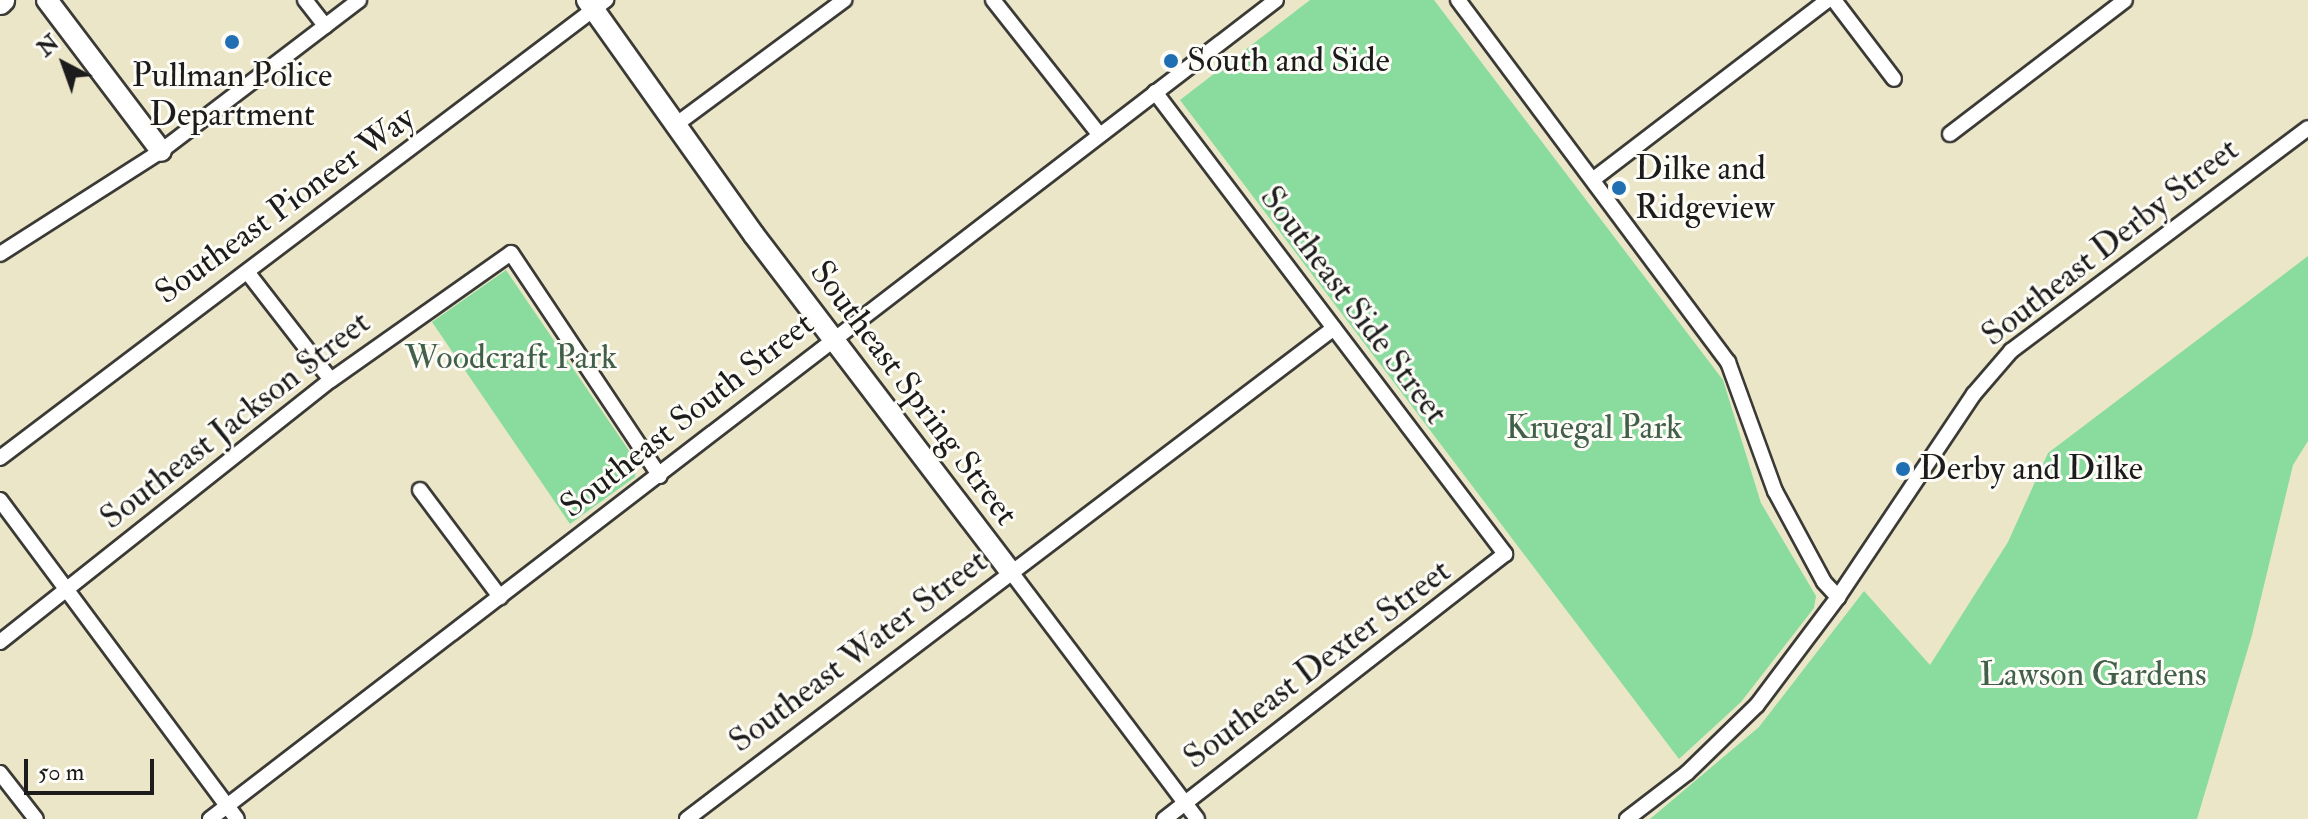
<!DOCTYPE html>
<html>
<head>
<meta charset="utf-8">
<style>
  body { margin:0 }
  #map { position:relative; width:2308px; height:819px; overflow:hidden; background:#ebe6c8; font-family:"IM FELL Double Pica",serif }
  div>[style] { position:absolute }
  .green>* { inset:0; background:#89dc9e }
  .roads { filter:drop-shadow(2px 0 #3b3a36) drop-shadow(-2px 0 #3b3a36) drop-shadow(0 2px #3b3a36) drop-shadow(0 -2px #3b3a36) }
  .street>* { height:14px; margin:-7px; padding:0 7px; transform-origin:7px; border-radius:7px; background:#fff }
  .secondary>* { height:20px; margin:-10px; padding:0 10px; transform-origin:10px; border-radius:10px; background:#fff }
  .primary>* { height:24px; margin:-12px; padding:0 12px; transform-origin:12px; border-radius:12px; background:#fff }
  .dots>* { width:22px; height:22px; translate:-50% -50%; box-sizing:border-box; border:4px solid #fdfcf7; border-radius:50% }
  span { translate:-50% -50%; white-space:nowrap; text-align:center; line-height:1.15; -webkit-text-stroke:6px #fdfcf7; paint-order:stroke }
  .poi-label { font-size:34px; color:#1c1c1c }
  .left { translate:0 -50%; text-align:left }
  .street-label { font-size:34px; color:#1c1c1c }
  .park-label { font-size:34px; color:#425f4a }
  .north { position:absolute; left:24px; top:24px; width:80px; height:80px; -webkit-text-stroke:6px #fdfcf7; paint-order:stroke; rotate:319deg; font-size:22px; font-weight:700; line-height:32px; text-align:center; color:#1c1c1c }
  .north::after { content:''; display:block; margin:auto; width:28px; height:36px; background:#1c1c1c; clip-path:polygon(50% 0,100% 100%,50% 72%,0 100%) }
  .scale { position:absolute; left:24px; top:759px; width:130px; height:36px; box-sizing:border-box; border:4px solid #1c1c1c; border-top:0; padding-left:10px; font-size:24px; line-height:28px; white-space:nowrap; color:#1c1c1c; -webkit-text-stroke:6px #fdfcf7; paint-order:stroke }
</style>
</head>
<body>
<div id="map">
  <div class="green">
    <i style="clip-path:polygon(1310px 0,1434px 0,1723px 380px,1761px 503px,1816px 596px,1814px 608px,1741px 702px,1679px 759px,1180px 100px)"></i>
    <i style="clip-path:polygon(2308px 256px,2308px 441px,2293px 465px,2252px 635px,2197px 819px,1650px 819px,1759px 727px,1864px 591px,1930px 665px,2008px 542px,2048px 453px)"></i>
    <i style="clip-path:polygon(506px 270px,636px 461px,635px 477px,570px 524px,432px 322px)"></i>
  </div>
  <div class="roads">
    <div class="street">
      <i style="left:305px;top:0;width:33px;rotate:52deg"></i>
      <i style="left:993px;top:0;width:171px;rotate:51.7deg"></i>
      <i style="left:1458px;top:0;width:452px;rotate:53.3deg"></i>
      <i style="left:1728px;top:362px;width:137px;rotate:70deg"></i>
      <i style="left:1775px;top:491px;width:103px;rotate:61.7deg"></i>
      <i style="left:1824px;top:582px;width:21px;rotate:47deg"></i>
      <i style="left:1834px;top:0;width:99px;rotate:52.8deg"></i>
      <i style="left:1155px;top:92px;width:580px;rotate:52.85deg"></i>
      <i style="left:1505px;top:554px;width:432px;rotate:142.1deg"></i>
      <i style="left:674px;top:126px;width:212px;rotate:-36.5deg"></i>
      <i style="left:1950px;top:134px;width:220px;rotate:-37.4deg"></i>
      <i style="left:1595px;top:178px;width:293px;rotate:-37.4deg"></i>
      <i style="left:0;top:254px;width:191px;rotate:-32.6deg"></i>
      <i style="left:161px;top:151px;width:249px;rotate:-37.3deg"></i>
      <i style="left:248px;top:273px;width:135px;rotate:52.2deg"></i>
      <i style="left:0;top:458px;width:760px;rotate:-37.08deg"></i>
      <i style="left:420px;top:490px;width:134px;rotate:53.2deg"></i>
      <i style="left:0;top:500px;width:397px;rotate:53.4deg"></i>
      <i style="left:1011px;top:572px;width:309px;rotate:53deg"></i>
      <i style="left:0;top:642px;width:422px;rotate:-38.4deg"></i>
      <i style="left:331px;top:380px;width:220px;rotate:-35.2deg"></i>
      <i style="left:511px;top:253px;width:268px;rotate:56.3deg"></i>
      <i style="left:0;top:773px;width:58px;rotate:52deg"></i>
      <i style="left:210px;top:819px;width:1344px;rotate:-37.53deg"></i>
      <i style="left:687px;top:819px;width:812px;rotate:-37.19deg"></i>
      <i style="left:1627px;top:819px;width:76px;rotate:-37.5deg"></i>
      <i style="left:1687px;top:773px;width:98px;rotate:-44.2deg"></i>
      <i style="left:1757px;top:705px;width:135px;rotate:-53.1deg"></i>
      <i style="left:1838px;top:597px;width:244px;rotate:-56.2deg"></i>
      <i style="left:1974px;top:394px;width:57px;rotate:-49.3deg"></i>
      <i style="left:2011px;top:351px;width:371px;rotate:-36.9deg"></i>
    </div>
    <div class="secondary">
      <i style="left:47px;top:0;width:189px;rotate:52.9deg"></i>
      <i style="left:587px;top:0;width:288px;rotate:54.6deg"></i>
      <i style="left:754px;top:235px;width:424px;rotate:52.7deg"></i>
    </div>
    <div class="primary">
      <i style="left:0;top:2px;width:3px;rotate:-45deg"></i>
    </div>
  </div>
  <div class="dots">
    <i style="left:232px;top:42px;background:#1f6fb2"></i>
    <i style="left:1171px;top:61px;background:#1f6fb2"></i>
    <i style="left:1619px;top:188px;background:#1f6fb2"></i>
    <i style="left:1903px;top:469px;background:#1f6fb2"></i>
  </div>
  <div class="poi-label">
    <span class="left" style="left:1187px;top:61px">South and Side</span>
    <span style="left:232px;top:95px">Pullman Police<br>Department</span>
    <span class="left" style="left:1635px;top:188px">Dilke and<br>Ridgeview</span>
    <span class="left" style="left:1919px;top:469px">Derby and Dilke</span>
  </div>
  <div class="street-label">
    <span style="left:285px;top:205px;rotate:-36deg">Southeast Pioneer Way</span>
    <span style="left:2110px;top:242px;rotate:-38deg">Southeast Derby Street</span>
    <span style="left:1354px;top:305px;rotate:53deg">Southeast Side Street</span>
    <span style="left:914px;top:393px;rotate:53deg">Southeast Spring Street</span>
    <span style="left:687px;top:415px;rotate:-38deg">Southeast South Street</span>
    <span style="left:235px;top:420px;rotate:-38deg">Southeast Jackson Street</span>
    <span style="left:858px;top:651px;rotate:-37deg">Southeast Water Street</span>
    <span style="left:1317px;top:664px;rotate:-37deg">Southeast Dexter Street</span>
  </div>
  <div class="park-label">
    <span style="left:511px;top:358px">Woodcraft Park</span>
    <span style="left:1594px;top:428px">Kruegal Park</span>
    <span style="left:2093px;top:675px">Lawson Gardens</span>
  </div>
  <div class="north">N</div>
  <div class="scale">50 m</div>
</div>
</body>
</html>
